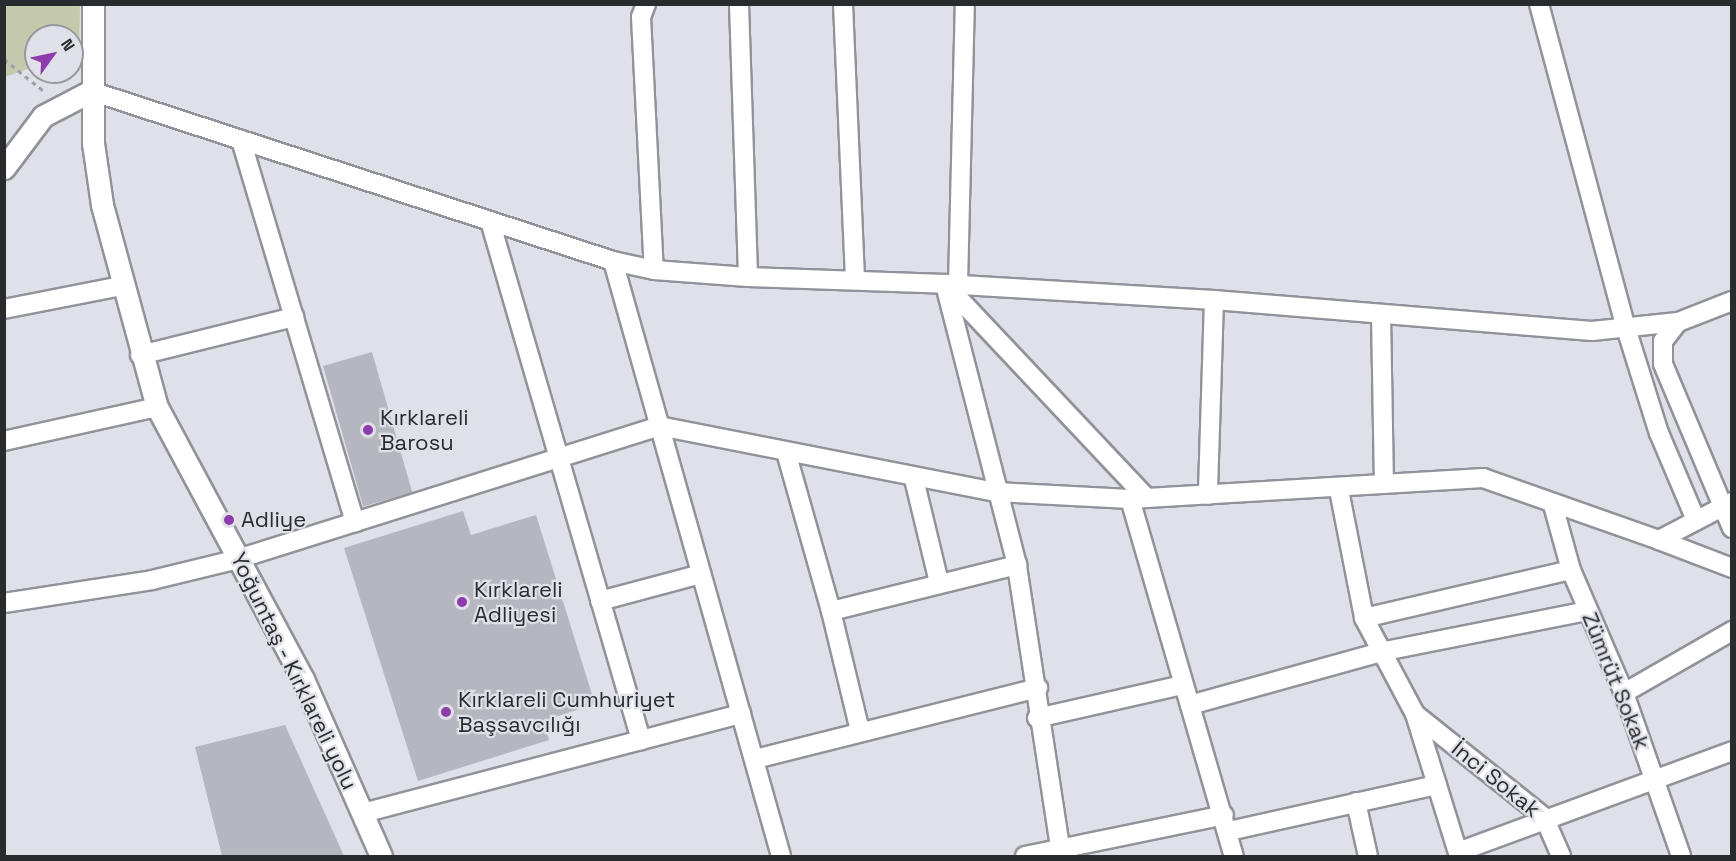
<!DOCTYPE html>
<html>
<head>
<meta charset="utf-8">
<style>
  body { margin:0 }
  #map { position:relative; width:1736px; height:861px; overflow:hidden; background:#dfe0e8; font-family:"Space Grotesk",sans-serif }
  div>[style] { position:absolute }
  .green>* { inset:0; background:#c5caac }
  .building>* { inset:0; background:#b6b6be; transform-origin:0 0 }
  .path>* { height:3px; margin-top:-1.5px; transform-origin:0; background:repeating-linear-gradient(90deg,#9fa0a7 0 4.5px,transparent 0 9px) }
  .roads { filter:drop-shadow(2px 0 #91929a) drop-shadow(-2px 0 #91929a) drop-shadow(0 2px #91929a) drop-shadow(0 -2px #91929a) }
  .minor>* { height:18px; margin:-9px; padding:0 9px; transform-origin:9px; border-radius:9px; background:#fff }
  .tertiary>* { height:21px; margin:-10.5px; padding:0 10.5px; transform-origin:10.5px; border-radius:10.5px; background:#fff }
  .dots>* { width:16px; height:16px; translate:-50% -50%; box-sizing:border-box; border:3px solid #dfe0e8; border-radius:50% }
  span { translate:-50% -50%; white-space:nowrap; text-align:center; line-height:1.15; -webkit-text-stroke:4.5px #dfe0e8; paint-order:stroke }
  .poi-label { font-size:22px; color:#2a2b2e }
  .left { translate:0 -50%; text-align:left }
  .street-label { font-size:22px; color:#2a2b2e }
  .frame { position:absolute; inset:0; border:6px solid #2a2b2e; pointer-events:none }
  .north { position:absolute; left:24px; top:24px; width:60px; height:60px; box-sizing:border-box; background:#dfe0e8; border:2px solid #97989e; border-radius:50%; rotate:57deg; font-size:16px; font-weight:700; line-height:24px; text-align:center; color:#2a2b2e }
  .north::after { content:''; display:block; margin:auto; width:21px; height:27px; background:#8e3cab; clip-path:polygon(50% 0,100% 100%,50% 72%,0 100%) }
</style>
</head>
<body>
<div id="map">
  <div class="green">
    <i style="clip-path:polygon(5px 4px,80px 5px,79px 56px,72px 58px,72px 36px,36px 36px,36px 66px,5px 77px)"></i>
  </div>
  <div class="building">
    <i style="left:372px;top:352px;width:146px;height:51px;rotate:74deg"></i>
    <i style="clip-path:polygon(463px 511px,471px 535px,536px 515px,595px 704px,543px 721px,549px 740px,418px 781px,344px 548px)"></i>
    <i style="clip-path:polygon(285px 725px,344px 856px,222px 856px,195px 747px)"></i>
  </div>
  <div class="path">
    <i style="left:4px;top:59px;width:53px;rotate:38.8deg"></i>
  </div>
  <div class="roads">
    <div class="minor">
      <i style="left:646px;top:4px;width:14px;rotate:111deg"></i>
      <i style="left:641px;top:17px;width:253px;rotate:87.1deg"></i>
      <i style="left:739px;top:4px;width:273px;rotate:88.1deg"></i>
      <i style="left:843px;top:4px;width:273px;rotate:87.5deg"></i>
      <i style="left:1539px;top:4px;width:335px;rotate:75deg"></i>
      <i style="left:1626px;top:328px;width:110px;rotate:72.6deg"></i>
      <i style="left:1659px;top:433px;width:95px;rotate:67deg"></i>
      <i style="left:91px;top:91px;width:549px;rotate:18.04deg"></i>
      <i style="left:613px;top:261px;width:42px;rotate:12.4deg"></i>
      <i style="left:654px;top:270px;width:94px;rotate:4.3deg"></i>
      <i style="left:748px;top:277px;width:197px;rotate:2deg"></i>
      <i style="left:945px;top:284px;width:294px;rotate:46.7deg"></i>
      <i style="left:241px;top:140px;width:399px;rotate:73.4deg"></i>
      <i style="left:490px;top:221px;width:541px;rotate:73.78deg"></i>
      <i style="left:613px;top:261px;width:618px;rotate:74.23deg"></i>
      <i style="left:958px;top:284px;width:280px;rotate:-88.6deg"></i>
      <i style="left:1214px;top:300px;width:379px;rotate:4.7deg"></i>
      <i style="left:1592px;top:331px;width:86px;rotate:-6deg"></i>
      <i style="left:1732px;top:301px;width:58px;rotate:158.7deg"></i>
      <i style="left:1678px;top:322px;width:24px;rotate:128deg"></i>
      <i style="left:1663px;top:341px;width:23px;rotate:90deg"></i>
      <i style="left:1663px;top:364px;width:178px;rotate:67.2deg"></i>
      <i style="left:4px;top:309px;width:119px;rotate:-11.1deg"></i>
      <i style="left:1381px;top:314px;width:170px;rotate:89deg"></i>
      <i style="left:140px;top:355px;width:159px;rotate:-13.9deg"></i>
      <i style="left:4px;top:441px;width:157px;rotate:-12.5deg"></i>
      <i style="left:786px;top:452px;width:165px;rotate:74.2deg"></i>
      <i style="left:914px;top:479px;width:106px;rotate:76.4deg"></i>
      <i style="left:1339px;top:490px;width:130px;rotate:78.9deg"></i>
      <i style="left:1364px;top:618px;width:109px;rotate:62deg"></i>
      <i style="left:1415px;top:714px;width:149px;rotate:72.8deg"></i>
      <i style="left:1130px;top:499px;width:372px;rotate:73.8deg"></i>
      <i style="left:1553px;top:505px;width:67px;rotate:74.5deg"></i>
      <i style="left:1571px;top:570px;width:134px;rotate:66.7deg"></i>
      <i style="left:1624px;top:693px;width:173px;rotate:70.7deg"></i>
      <i style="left:1659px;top:540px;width:78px;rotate:21deg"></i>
      <i style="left:600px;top:601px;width:105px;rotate:-15deg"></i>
      <i style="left:4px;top:603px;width:150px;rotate:-8.8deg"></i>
      <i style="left:152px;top:580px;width:89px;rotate:-13.7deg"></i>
      <i style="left:238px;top:559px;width:442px;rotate:-17.5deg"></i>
      <i style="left:659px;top:426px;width:343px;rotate:11.1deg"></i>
      <i style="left:996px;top:492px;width:134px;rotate:3deg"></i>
      <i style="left:1130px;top:499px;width:354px;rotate:-3.4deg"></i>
      <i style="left:1483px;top:478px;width:187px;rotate:19.4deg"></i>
      <i style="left:1659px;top:540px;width:82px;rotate:-27.5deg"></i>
      <i style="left:1364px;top:618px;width:212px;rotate:-13.1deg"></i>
      <i style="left:1624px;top:693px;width:125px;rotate:-29.9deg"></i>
      <i style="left:1190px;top:705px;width:202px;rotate:-15.5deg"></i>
      <i style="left:1385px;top:651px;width:206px;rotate:-11.2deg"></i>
      <i style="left:1415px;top:714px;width:165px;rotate:38.6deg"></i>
      <i style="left:1544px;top:817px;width:43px;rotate:66.4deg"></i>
      <i style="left:1037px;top:718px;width:149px;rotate:-12.8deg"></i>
      <i style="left:860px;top:731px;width:123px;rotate:-103.6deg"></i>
      <i style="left:831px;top:611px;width:192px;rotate:-13.9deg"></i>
      <i style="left:755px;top:759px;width:292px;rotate:-14.1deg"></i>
      <i style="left:1356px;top:802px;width:55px;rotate:77.5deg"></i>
      <i style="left:363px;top:813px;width:391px;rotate:-14.7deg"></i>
      <i style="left:1229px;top:831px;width:213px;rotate:-12.5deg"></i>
      <i style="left:1060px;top:847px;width:285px;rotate:-98.7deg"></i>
      <i style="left:1017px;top:565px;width:290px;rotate:-104.4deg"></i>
      <i style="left:945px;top:284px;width:269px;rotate:3.4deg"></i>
      <i style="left:1214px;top:300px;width:195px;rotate:91.8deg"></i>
      <i style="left:1458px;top:852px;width:292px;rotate:-20.2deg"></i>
      <i style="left:1025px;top:856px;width:203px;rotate:-11.6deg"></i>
    </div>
    <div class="tertiary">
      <i style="left:93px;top:4px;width:139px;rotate:90deg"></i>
      <i style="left:93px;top:143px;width:63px;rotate:81.7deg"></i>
      <i style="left:102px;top:205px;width:209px;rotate:74.8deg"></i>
      <i style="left:157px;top:407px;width:309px;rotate:61.8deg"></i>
      <i style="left:303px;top:679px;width:193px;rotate:66.2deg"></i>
      <i style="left:4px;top:168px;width:65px;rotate:-53.1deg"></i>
      <i style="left:43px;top:116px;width:54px;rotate:-27.5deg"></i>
    </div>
  </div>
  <div class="dots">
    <i style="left:368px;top:430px;background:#8e3cab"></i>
    <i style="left:229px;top:520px;background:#8e3cab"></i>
    <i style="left:462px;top:602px;background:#8e3cab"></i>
    <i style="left:446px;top:712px;background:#8e3cab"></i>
  </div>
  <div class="poi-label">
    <span class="left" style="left:380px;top:430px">Kırklareli<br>Barosu</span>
    <span class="left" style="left:241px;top:520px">Adliye</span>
    <span class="left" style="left:474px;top:602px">Kırklareli<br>Adliyesi</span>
    <span class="left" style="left:458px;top:712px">Kırklareli Cumhuriyet<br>Başsavcılığı</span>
  </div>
  <div class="street-label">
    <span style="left:294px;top:671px;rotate:64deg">Yoğuntaş - Kırklareli yolu</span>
    <span style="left:1616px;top:681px;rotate:68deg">Zümrüt Sokak</span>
    <span style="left:1496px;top:779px;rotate:39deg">İnci Sokak</span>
  </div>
  <div class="frame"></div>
  <div class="north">N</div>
</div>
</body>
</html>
